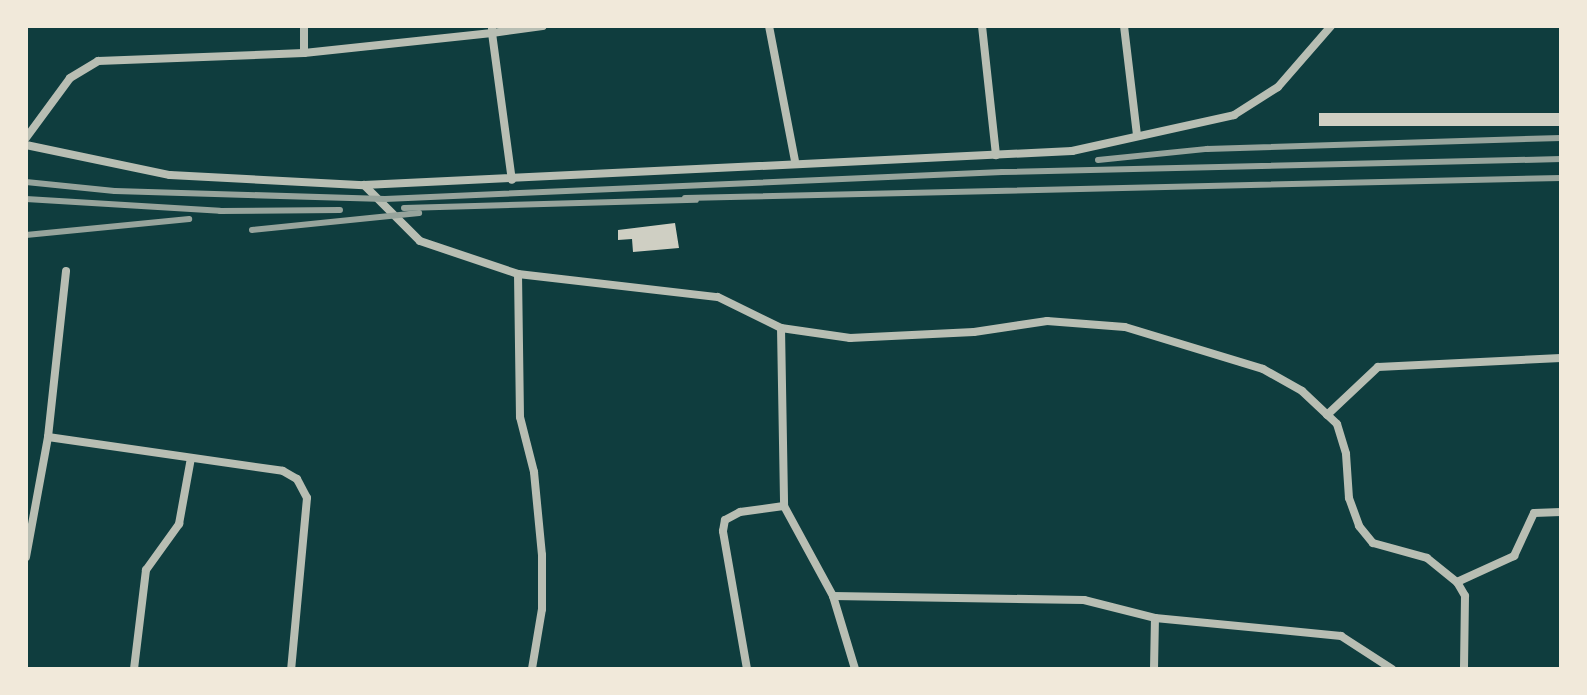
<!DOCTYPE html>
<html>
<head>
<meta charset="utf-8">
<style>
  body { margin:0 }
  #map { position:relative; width:1587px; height:695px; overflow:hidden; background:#0f3d3e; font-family:"Fira Sans Condensed",sans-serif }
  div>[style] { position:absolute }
  .building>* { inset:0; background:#cfcfc3; transform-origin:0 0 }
  .minor>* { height:8px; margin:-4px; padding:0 4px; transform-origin:4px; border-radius:4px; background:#b8beb3 }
  .rail>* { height:6px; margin:-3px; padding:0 3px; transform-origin:3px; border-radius:3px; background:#97a49c }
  span { translate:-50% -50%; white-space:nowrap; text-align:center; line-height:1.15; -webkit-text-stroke:7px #f1e9da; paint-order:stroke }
  .frame { position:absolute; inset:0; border:28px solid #f1e9da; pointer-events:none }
</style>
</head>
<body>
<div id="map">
  <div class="building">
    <i style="left:1561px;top:113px;width:13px;height:242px;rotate:90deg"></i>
    <i style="clip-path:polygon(675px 223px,679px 248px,633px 252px,632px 239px,618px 240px,618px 230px)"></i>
  </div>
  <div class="minor">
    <i style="left:492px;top:26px;width:7px;rotate:90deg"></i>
    <i style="left:492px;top:33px;width:51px;rotate:-7.8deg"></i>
    <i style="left:769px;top:26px;width:137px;rotate:79.1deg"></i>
    <i style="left:982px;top:26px;width:130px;rotate:83.8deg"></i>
    <i style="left:1124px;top:26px;width:110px;rotate:83.2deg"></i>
    <i style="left:304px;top:53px;width:27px;rotate:-90deg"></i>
    <i style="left:26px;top:138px;width:74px;rotate:-53.7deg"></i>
    <i style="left:70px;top:78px;width:33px;rotate:-31deg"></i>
    <i style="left:98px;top:61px;width:206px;rotate:-2.2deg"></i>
    <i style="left:304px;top:53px;width:189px;rotate:-6.1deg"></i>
    <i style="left:492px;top:33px;width:148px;rotate:82.3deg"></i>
    <i style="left:26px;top:145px;width:147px;rotate:11.8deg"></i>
    <i style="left:170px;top:175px;width:194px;rotate:3deg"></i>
    <i style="left:364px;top:185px;width:709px;rotate:-2.75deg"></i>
    <i style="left:1072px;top:151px;width:166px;rotate:-12.5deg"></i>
    <i style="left:1234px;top:115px;width:52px;rotate:-32.5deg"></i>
    <i style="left:1278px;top:87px;width:81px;rotate:-49deg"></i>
    <i style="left:364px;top:185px;width:79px;rotate:45deg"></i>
    <i style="left:420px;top:241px;width:103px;rotate:18.6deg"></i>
    <i style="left:518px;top:274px;width:201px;rotate:6.6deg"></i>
    <i style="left:718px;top:297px;width:70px;rotate:26.2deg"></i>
    <i style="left:781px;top:328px;width:70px;rotate:8.2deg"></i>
    <i style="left:850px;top:338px;width:124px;rotate:-2.8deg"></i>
    <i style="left:974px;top:332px;width:74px;rotate:-8.6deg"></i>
    <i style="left:1047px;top:321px;width:78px;rotate:4.4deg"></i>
    <i style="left:1125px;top:327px;width:144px;rotate:16.9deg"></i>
    <i style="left:1263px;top:369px;width:45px;rotate:29.4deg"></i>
    <i style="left:1302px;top:391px;width:48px;rotate:43.3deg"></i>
    <i style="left:1337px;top:424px;width:31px;rotate:73deg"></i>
    <i style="left:1346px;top:454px;width:44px;rotate:86.1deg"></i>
    <i style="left:1349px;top:498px;width:30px;rotate:70deg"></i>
    <i style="left:1359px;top:526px;width:22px;rotate:51deg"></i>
    <i style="left:1373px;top:543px;width:56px;rotate:15.5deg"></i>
    <i style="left:1427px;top:558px;width:38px;rotate:39deg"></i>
    <i style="left:1457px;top:582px;width:16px;rotate:60deg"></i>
    <i style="left:1465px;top:596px;width:73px;rotate:90.8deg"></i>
    <i style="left:518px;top:274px;width:143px;rotate:89.2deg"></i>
    <i style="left:520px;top:417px;width:57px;rotate:75.7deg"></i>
    <i style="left:534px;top:472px;width:83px;rotate:84.5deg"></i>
    <i style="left:542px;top:555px;width:54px;rotate:90deg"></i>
    <i style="left:542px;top:609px;width:61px;rotate:99.5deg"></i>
    <i style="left:781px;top:328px;width:178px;rotate:89deg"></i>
    <i style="left:784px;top:506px;width:102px;rotate:61.4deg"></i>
    <i style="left:833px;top:596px;width:76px;rotate:73.2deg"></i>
    <i style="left:1327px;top:415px;width:70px;rotate:-43.3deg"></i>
    <i style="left:1378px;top:367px;width:183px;rotate:-2.8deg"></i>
    <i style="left:48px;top:437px;width:237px;rotate:8.2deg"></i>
    <i style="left:283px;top:471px;width:16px;rotate:30deg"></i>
    <i style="left:297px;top:479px;width:21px;rotate:62deg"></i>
    <i style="left:307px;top:498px;width:172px;rotate:95.3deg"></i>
    <i style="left:26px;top:557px;width:122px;rotate:-79.6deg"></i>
    <i style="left:48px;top:437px;width:167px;rotate:-83.8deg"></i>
    <i style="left:1457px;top:582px;width:63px;rotate:-24.5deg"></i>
    <i style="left:1514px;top:556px;width:47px;rotate:-65.1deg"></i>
    <i style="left:1534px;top:513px;width:27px;rotate:-2deg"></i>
    <i style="left:833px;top:596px;width:251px;rotate:0.9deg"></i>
    <i style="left:1084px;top:600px;width:73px;rotate:14.2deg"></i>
    <i style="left:1155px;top:618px;width:187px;rotate:5.5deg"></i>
    <i style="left:1341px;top:636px;width:61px;rotate:32.9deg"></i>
    <i style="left:134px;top:669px;width:100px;rotate:-83.1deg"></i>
    <i style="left:146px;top:570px;width:57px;rotate:-54.3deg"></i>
    <i style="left:179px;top:524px;width:67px;rotate:-79.7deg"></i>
    <i style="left:747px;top:669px;width:140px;rotate:-99.9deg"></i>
    <i style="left:723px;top:531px;width:11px;rotate:-80deg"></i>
    <i style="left:725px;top:520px;width:17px;rotate:-28deg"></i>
    <i style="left:740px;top:512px;width:44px;rotate:-7.8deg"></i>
    <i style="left:1154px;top:669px;width:51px;rotate:-88.9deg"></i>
  </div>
  <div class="rail">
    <i style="left:1098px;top:160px;width:110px;rotate:-5.8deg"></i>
    <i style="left:1207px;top:149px;width:354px;rotate:-1.8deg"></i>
    <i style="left:26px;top:182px;width:89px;rotate:5.8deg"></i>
    <i style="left:115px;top:191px;width:270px;rotate:1.7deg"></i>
    <i style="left:385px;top:199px;width:618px;rotate:-2.51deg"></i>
    <i style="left:1002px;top:172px;width:559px;rotate:-1.33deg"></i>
    <i style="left:685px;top:198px;width:876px;rotate:-1.31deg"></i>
    <i style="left:26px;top:199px;width:194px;rotate:3.5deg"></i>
    <i style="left:220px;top:211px;width:120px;rotate:-0.5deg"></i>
    <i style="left:404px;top:208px;width:292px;rotate:-1.6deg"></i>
    <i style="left:252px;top:230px;width:168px;rotate:-5.8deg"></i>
    <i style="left:26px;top:235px;width:164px;rotate:-5.6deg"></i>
  </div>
  <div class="frame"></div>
</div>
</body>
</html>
